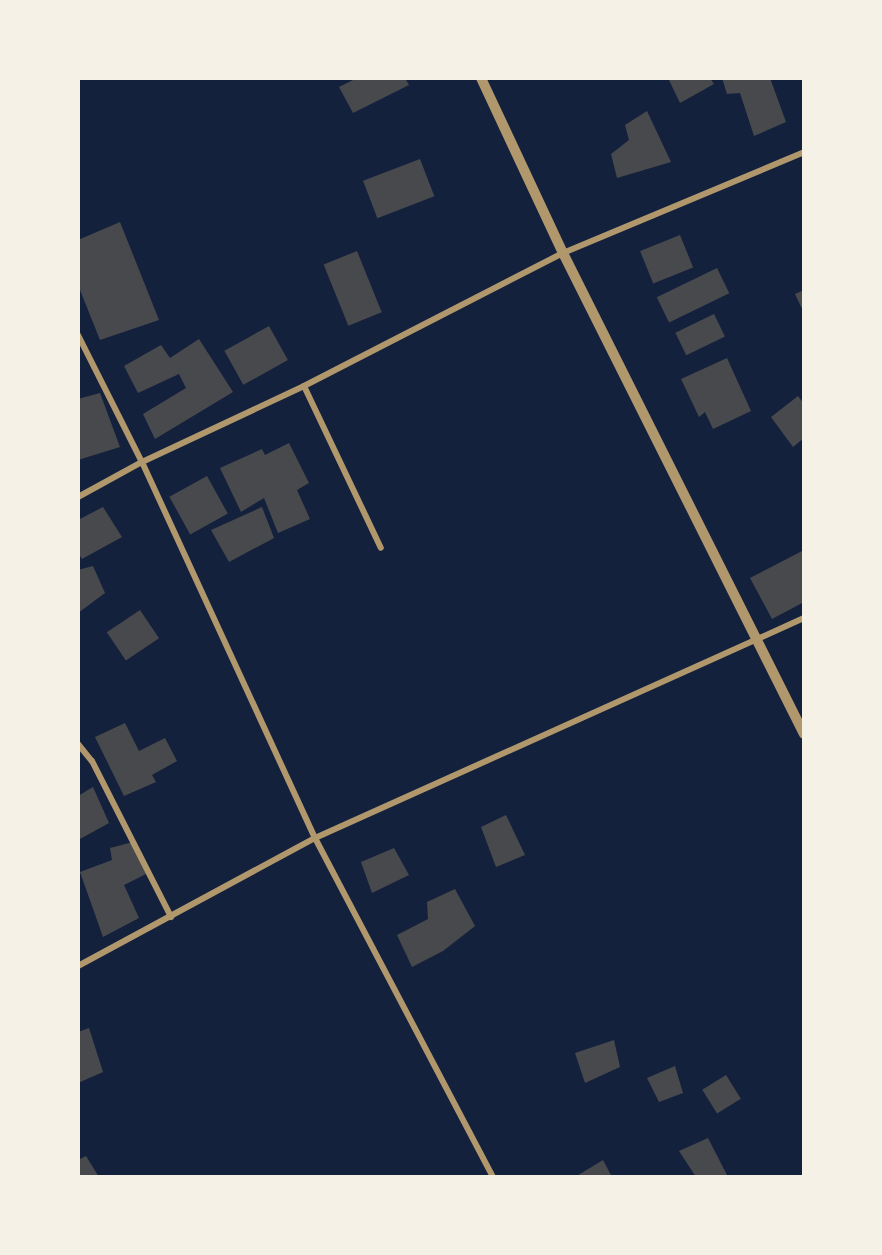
<!DOCTYPE html>
<html>
<head>
<meta charset="utf-8">
<style>
  body { margin:0 }
  #map { position:relative; width:882px; height:1255px; overflow:hidden; background:#14213d; font-family:"Asap Condensed",sans-serif }
  div>[style] { position:absolute }
  .building>* { inset:0; background:#48494c; transform-origin:0 0 }
  .minor>* { height:6px; margin:-3px; padding:0 3px; transform-origin:3px; border-radius:3px; background:#b1986c }
  .tertiary>* { height:10px; margin:-5px; padding:0 5px; transform-origin:5px; border-radius:5px; background:#b1986c }
  span { translate:-50% -50%; white-space:nowrap; text-align:center; line-height:1.15; -webkit-text-stroke:4.5px #f6f1e7; paint-order:stroke }
  .frame { position:absolute; inset:0; border:80px solid #f6f1e7; pointer-events:none }
</style>
</head>
<body>
<div id="map">
  <div class="building">
    <i style="clip-path:polygon(357px 78px,405px 78px,409px 85px,353px 113px,339px 87px)"></i>
    <i style="clip-path:polygon(668px 78px,710px 78px,714px 84px,680px 103px)"></i>
    <i style="clip-path:polygon(722px 78px,770px 78px,786px 122px,754px 136px,740px 93px,727px 94px)"></i>
    <i style="clip-path:polygon(647px 111px,671px 162px,617px 178px,611px 154px,629px 140px,625px 125px)"></i>
    <i style="left:420px;top:159px;width:40px;height:61px;rotate:69deg"></i>
    <i style="clip-path:polygon(120px 222px,159px 320px,100px 340px,78px 285px,78px 240px)"></i>
    <i style="left:680px;top:235px;width:35px;height:43px;rotate:68deg"></i>
    <i style="left:357px;top:251px;width:66px;height:36px;rotate:68deg"></i>
    <i style="left:717px;top:268px;width:28px;height:67px;rotate:64deg"></i>
    <i style="clip-path:polygon(804px 290px,804px 313px,795px 294px)"></i>
    <i style="left:714px;top:314px;width:25px;height:43px;rotate:64deg"></i>
    <i style="left:269px;top:326px;width:39px;height:51px;rotate:61deg"></i>
    <i style="clip-path:polygon(199px 339px,233px 392px,155px 439px,143px 414px,186px 388px,179px 374px,138px 393px,124px 366px,161px 345px,170px 358px)"></i>
    <i style="clip-path:polygon(727px 358px,751px 411px,713px 429px,705px 412px,699px 417px,681px 379px)"></i>
    <i style="clip-path:polygon(100px 393px,120px 447px,78px 460px,78px 399px)"></i>
    <i style="clip-path:polygon(798px 396px,804px 404px,804px 438px,793px 447px,771px 417px)"></i>
    <i style="clip-path:polygon(289px 443px,309px 483px,297px 490px,310px 519px,278px 533px,264px 498px,241px 512px,220px 468px,262px 449px,265px 455px)"></i>
    <i style="left:207px;top:476px;width:43px;height:43px;rotate:61deg"></i>
    <i style="clip-path:polygon(103px 507px,122px 537px,82px 559px,78px 553px,78px 520px)"></i>
    <i style="clip-path:polygon(262px 507px,274px 538px,229px 562px,211px 530px)"></i>
    <i style="clip-path:polygon(804px 550px,804px 602px,772px 619px,750px 578px)"></i>
    <i style="clip-path:polygon(93px 566px,105px 593px,78px 613px,78px 570px)"></i>
    <i style="left:140px;top:610px;width:34px;height:40px;rotate:56deg"></i>
    <i style="clip-path:polygon(125px 723px,139px 751px,165px 738px,177px 761px,152px 775px,156px 782px,124px 796px,95px 737px)"></i>
    <i style="clip-path:polygon(93px 787px,109px 823px,80px 839px,78px 835px,78px 796px)"></i>
    <i style="clip-path:polygon(506px 815px,525px 855px,496px 867px,481px 827px)"></i>
    <i style="clip-path:polygon(133px 842px,148px 873px,124px 885px,139px 918px,103px 937px,80px 872px,112px 860px,110px 848px)"></i>
    <i style="clip-path:polygon(394px 848px,409px 875px,372px 893px,361px 862px)"></i>
    <i style="clip-path:polygon(455px 889px,475px 926px,443px 951px,412px 967px,397px 935px,428px 919px,427px 902px)"></i>
    <i style="clip-path:polygon(89px 1028px,103px 1072px,78px 1083px,78px 1032px)"></i>
    <i style="clip-path:polygon(614px 1040px,620px 1067px,585px 1083px,575px 1053px)"></i>
    <i style="clip-path:polygon(675px 1066px,683px 1093px,659px 1102px,647px 1078px)"></i>
    <i style="left:726px;top:1075px;width:28px;height:28px;rotate:58deg"></i>
    <i style="clip-path:polygon(708px 1138px,728px 1177px,696px 1177px,679px 1151px)"></i>
    <i style="clip-path:polygon(86px 1156px,99px 1177px,78px 1177px,78px 1160px)"></i>
    <i style="clip-path:polygon(603px 1160px,612px 1177px,575px 1177px)"></i>
  </div>
  <div class="minor">
    <i style="left:78px;top:335px;width:142px;rotate:63.3deg"></i>
    <i style="left:142px;top:462px;width:414px;rotate:65.3deg"></i>
    <i style="left:315px;top:838px;width:383px;rotate:62.3deg"></i>
    <i style="left:304px;top:386px;width:179px;rotate:64.6deg"></i>
    <i style="left:78px;top:497px;width:73px;rotate:-28.7deg"></i>
    <i style="left:142px;top:462px;width:179px;rotate:-25.1deg"></i>
    <i style="left:304px;top:386px;width:291px;rotate:-27.2deg"></i>
    <i style="left:563px;top:253px;width:261px;rotate:-22.7deg"></i>
    <i style="left:78px;top:744px;width:22px;rotate:51deg"></i>
    <i style="left:92px;top:761px;width:175px;rotate:63.1deg"></i>
    <i style="left:78px;top:966px;width:269px;rotate:-28.4deg"></i>
    <i style="left:315px;top:838px;width:536px;rotate:-24.22deg"></i>
  </div>
  <div class="tertiary">
    <i style="left:481px;top:78px;width:193px;rotate:64.9deg"></i>
    <i style="left:563px;top:253px;width:538px;rotate:63.39deg"></i>
  </div>
  <div class="frame"></div>
</div>
</body>
</html>
